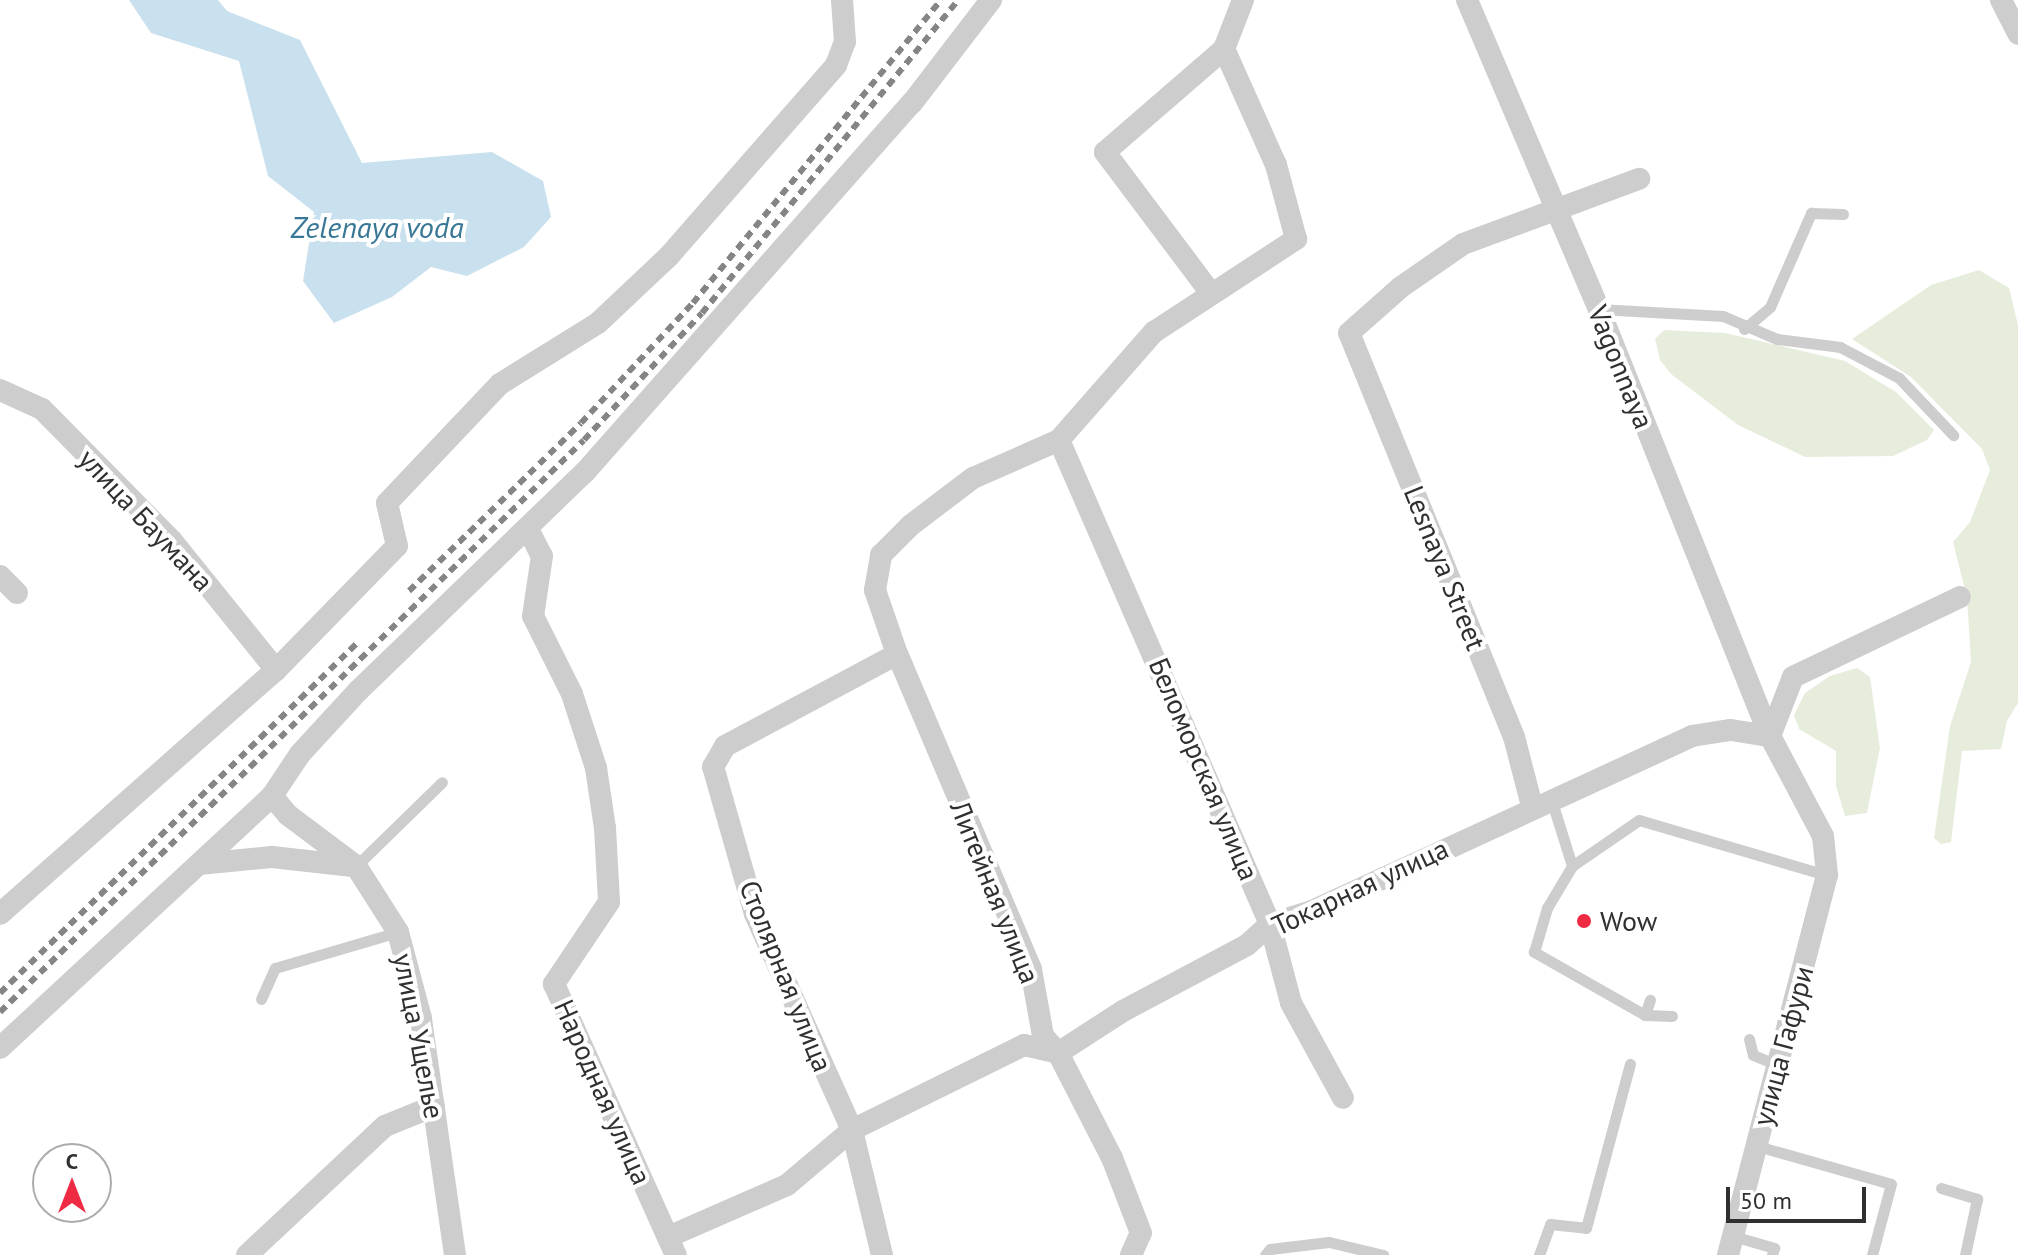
<!DOCTYPE html>
<html>
<head>
<meta charset="utf-8">
<style>
  body { margin:0 }
  #map { position:relative; width:2018px; height:1255px; overflow:hidden; background:#fff; font-family:"PT Sans",sans-serif }
  div>[style] { position:absolute }
  .green>* { inset:0; background:#e7eddd }
  .water>* { inset:0; background:#c9e1ee }
  .service>* { height:11px; margin:-5.5px; padding:0 5.5px; transform-origin:5.5px; border-radius:5.5px; background:#cdcdcd }
  .minor>* { height:22px; margin:-11px; padding:0 11px; transform-origin:11px; border-radius:11px; background:#cdcdcd }
  .rail>* { height:6px; margin-top:-3px; transform-origin:0; background:repeating-linear-gradient(90deg,#858585 0 8px,transparent 0 14px) }
  .dots>* { width:22px; height:22px; translate:-50% -50%; box-sizing:border-box; border:4px solid #fff; border-radius:50% }
  span { translate:-50% -50%; white-space:nowrap; text-align:center; line-height:1.15; -webkit-text-stroke:8px #fff; paint-order:stroke }
  .street-label { font-size:28px; color:#303030 }
  .poi-label { font-size:28px; color:#303030 }
  .left { translate:0 -50%; text-align:left }
  .water-label { font-size:30px; color:#397796; font-style:italic }
  .north { position:absolute; left:32px; top:1143px; width:80px; height:80px; box-sizing:border-box; background:#fff; border:2px solid #acacac; border-radius:50%; rotate:0deg; font-size:22px; font-weight:700; line-height:32px; text-align:center; color:#303030 }
  .north::after { content:''; display:block; margin:auto; width:28px; height:36px; background:#ee2b43; clip-path:polygon(50% 0,100% 100%,50% 72%,0 100%) }
  .scale { position:absolute; left:1726px; top:1187px; width:140px; height:36px; box-sizing:border-box; border:4px solid #303030; border-top:0; padding-left:10px; font-size:24px; line-height:28px; white-space:nowrap; color:#303030; -webkit-text-stroke:6px #fff; paint-order:stroke }
</style>
</head>
<body>
<div id="map">
  <div class="green">
    <i style="clip-path:polygon(1979px 270px,2009px 288px,2018px 325px,2018px 703px,2007px 721px,2001px 749px,1962px 751px,1951px 842px,1941px 844px,1934px 838px,1950px 726px,1971px 662px,1967px 598px,1953px 542px,1970px 522px,1990px 470px,1982px 449px,1911px 377px,1852px 339px,1931px 285px)"></i>
    <i style="clip-path:polygon(1664px 330px,1725px 333px,1845px 361px,1896px 392px,1934px 430px,1927px 440px,1893px 456px,1805px 457px,1738px 425px,1671px 374px,1660px 360px,1655px 339px)"></i>
    <i style="clip-path:polygon(1857px 668px,1870px 677px,1880px 748px,1867px 813px,1845px 816px,1836px 786px,1836px 751px,1799px 729px,1794px 715px,1805px 693px,1830px 676px)"></i>
  </div>
  <div class="water">
    <i style="clip-path:polygon(129px 0,218px 0,227px 11px,300px 40px,362px 163px,492px 152px,543px 181px,551px 217px,524px 247px,467px 276px,431px 267px,392px 297px,334px 323px,303px 281px,314px 212px,268px 176px,239px 61px,151px 33px)"></i>
  </div>
  <div class="service">
    <i style="left:1599px;top:309px;width:124px;rotate:3.2deg"></i>
    <i style="left:1723px;top:316px;width:59px;rotate:23.1deg"></i>
    <i style="left:1777px;top:339px;width:64px;rotate:7.2deg"></i>
    <i style="left:1840px;top:347px;width:67px;rotate:27.7deg"></i>
    <i style="left:1899px;top:378px;width:79px;rotate:46.5deg"></i>
    <i style="left:1744px;top:329px;width:34px;rotate:-40deg"></i>
    <i style="left:1770px;top:307px;width:103px;rotate:-66.4deg"></i>
    <i style="left:1811px;top:213px;width:32px;rotate:2deg"></i>
    <i style="left:1552px;top:802px;width:67px;rotate:72.6deg"></i>
    <i style="left:356px;top:866px;width:120px;rotate:-44.3deg"></i>
    <i style="left:261px;top:999px;width:34px;rotate:-66deg"></i>
    <i style="left:275px;top:968px;width:128px;rotate:-16.3deg"></i>
    <i style="left:1645px;top:1015px;width:16px;rotate:-72deg"></i>
    <i style="left:1672px;top:1016px;width:27px;rotate:-178deg"></i>
    <i style="left:1645px;top:1015px;width:128px;rotate:-150.4deg"></i>
    <i style="left:1534px;top:952px;width:46px;rotate:-73.5deg"></i>
    <i style="left:1547px;top:908px;width:49px;rotate:-59.2deg"></i>
    <i style="left:1572px;top:866px;width:81px;rotate:-34.5deg"></i>
    <i style="left:1639px;top:820px;width:195px;rotate:16.4deg"></i>
    <i style="left:1749px;top:1039px;width:16px;rotate:76deg"></i>
    <i style="left:1753px;top:1055px;width:27px;rotate:22deg"></i>
    <i style="left:1757px;top:1146px;width:139px;rotate:15.8deg"></i>
    <i style="left:1891px;top:1184px;width:73px;rotate:105deg"></i>
    <i style="left:1941px;top:1188px;width:38px;rotate:17deg"></i>
    <i style="left:1977px;top:1199px;width:57px;rotate:102.1deg"></i>
    <i style="left:1733px;top:1236px;width:43px;rotate:16.3deg"></i>
    <i style="left:1774px;top:1248px;width:7px;rotate:106deg"></i>
    <i style="left:1265px;top:1255px;width:8px;rotate:-50deg"></i>
    <i style="left:1270px;top:1249px;width:59px;rotate:-6.8deg"></i>
    <i style="left:1329px;top:1242px;width:56px;rotate:13.5deg"></i>
    <i style="left:1539px;top:1255px;width:33px;rotate:-70deg"></i>
    <i style="left:1550px;top:1224px;width:36px;rotate:6deg"></i>
    <i style="left:1586px;top:1228px;width:170px;rotate:-75deg"></i>
  </div>
  <div class="minor">
    <i style="left:1467px;top:0;width:336px;rotate:66.9deg"></i>
    <i style="left:1599px;top:309px;width:460px;rotate:68.2deg"></i>
    <i style="left:1770px;top:736px;width:113px;rotate:62.1deg"></i>
    <i style="left:1823px;top:836px;width:39px;rotate:84deg"></i>
    <i style="left:1827px;top:875px;width:393px;rotate:104.6deg"></i>
    <i style="left:2001px;top:0;width:38px;rotate:63deg"></i>
    <i style="left:1210px;top:292px;width:175px;rotate:-126.9deg"></i>
    <i style="left:1105px;top:152px;width:157px;rotate:-40.9deg"></i>
    <i style="left:1224px;top:49px;width:53px;rotate:-68.8deg"></i>
    <i style="left:0;top:390px;width:46px;rotate:24.3deg"></i>
    <i style="left:42px;top:409px;width:185px;rotate:45.4deg"></i>
    <i style="left:172px;top:541px;width:166px;rotate:51.1deg"></i>
    <i style="left:1059px;top:440px;width:528px;rotate:66.45deg"></i>
    <i style="left:1270px;top:924px;width:82px;rotate:75.1deg"></i>
    <i style="left:1291px;top:1003px;width:108px;rotate:61.3deg"></i>
    <i style="left:528px;top:529px;width:30px;rotate:63deg"></i>
    <i style="left:542px;top:556px;width:61px;rotate:98.5deg"></i>
    <i style="left:533px;top:616px;width:87px;rotate:63.4deg"></i>
    <i style="left:572px;top:694px;width:78px;rotate:72deg"></i>
    <i style="left:596px;top:768px;width:61px;rotate:81.5deg"></i>
    <i style="left:605px;top:828px;width:74px;rotate:86.9deg"></i>
    <i style="left:609px;top:902px;width:99px;rotate:123.9deg"></i>
    <i style="left:554px;top:984px;width:297px;rotate:65.8deg"></i>
    <i style="left:0;top:576px;width:24px;rotate:45deg"></i>
    <i style="left:1532px;top:806px;width:71px;rotate:-104.6deg"></i>
    <i style="left:1514px;top:737px;width:436px;rotate:-112.2deg"></i>
    <i style="left:1349px;top:333px;width:69px;rotate:-41.5deg"></i>
    <i style="left:1401px;top:287px;width:75px;rotate:-34.7deg"></i>
    <i style="left:1463px;top:244px;width:188px;rotate:-20.3deg"></i>
    <i style="left:199px;top:864px;width:73px;rotate:-5.5deg"></i>
    <i style="left:272px;top:857px;width:81px;rotate:6.4deg"></i>
    <i style="left:0;top:914px;width:368px;rotate:-41.5deg"></i>
    <i style="left:276px;top:670px;width:173px;rotate:-45.7deg"></i>
    <i style="left:397px;top:546px;width:44px;rotate:-103.1deg"></i>
    <i style="left:387px;top:503px;width:164px;rotate:-46.5deg"></i>
    <i style="left:500px;top:384px;width:115px;rotate:-31.9deg"></i>
    <i style="left:598px;top:323px;width:98px;rotate:-43.3deg"></i>
    <i style="left:669px;top:256px;width:254px;rotate:-48.8deg"></i>
    <i style="left:836px;top:65px;width:25px;rotate:-69deg"></i>
    <i style="left:845px;top:42px;width:42px;rotate:-94.1deg"></i>
    <i style="left:0;top:1048px;width:371px;rotate:-42.8deg"></i>
    <i style="left:668px;top:1237px;width:130px;rotate:-23.6deg"></i>
    <i style="left:787px;top:1185px;width:85px;rotate:-40.2deg"></i>
    <i style="left:852px;top:1130px;width:192px;rotate:-26.3deg"></i>
    <i style="left:1024px;top:1045px;width:35px;rotate:13deg"></i>
    <i style="left:1058px;top:1053px;width:77px;rotate:-32.9deg"></i>
    <i style="left:1123px;top:1011px;width:140px;rotate:-28deg"></i>
    <i style="left:1247px;top:945px;width:31px;rotate:-42deg"></i>
    <i style="left:1270px;top:924px;width:44px;rotate:-17.2deg"></i>
    <i style="left:1312px;top:911px;width:418px;rotate:-24.7deg"></i>
    <i style="left:1692px;top:736px;width:39px;rotate:-9deg"></i>
    <i style="left:1731px;top:730px;width:39px;rotate:9deg"></i>
    <i style="left:1770px;top:736px;width:63px;rotate:-68.7deg"></i>
    <i style="left:1793px;top:677px;width:185px;rotate:-25.6deg"></i>
    <i style="left:247px;top:1255px;width:189px;rotate:-43.1deg"></i>
    <i style="left:385px;top:1126px;width:53px;rotate:-22.2deg"></i>
    <i style="left:455px;top:1255px;width:239px;rotate:-98.2deg"></i>
    <i style="left:421px;top:1018px;width:89px;rotate:-105deg"></i>
    <i style="left:398px;top:932px;width:78px;rotate:-122.5deg"></i>
    <i style="left:356px;top:866px;width:85px;rotate:-143.1deg"></i>
    <i style="left:288px;top:815px;width:25px;rotate:-130deg"></i>
    <i style="left:272px;top:796px;width:50px;rotate:-56.3deg"></i>
    <i style="left:300px;top:754px;width:86px;rotate:-47.4deg"></i>
    <i style="left:358px;top:691px;width:315px;rotate:-44deg"></i>
    <i style="left:585px;top:472px;width:493px;rotate:-48.5deg"></i>
    <i style="left:912px;top:103px;width:130px;rotate:-52.5deg"></i>
    <i style="left:882px;top:1255px;width:129px;rotate:-103.5deg"></i>
    <i style="left:852px;top:1130px;width:237px;rotate:-114.2deg"></i>
    <i style="left:755px;top:914px;width:153px;rotate:-105.9deg"></i>
    <i style="left:713px;top:767px;width:24px;rotate:-60deg"></i>
    <i style="left:725px;top:746px;width:195px;rotate:-28.1deg"></i>
    <i style="left:1131px;top:1255px;width:24px;rotate:-66deg"></i>
    <i style="left:1141px;top:1233px;width:80px;rotate:-111.1deg"></i>
    <i style="left:1112px;top:1158px;width:118px;rotate:-117.2deg"></i>
    <i style="left:1058px;top:1053px;width:23px;rotate:-131deg"></i>
    <i style="left:1043px;top:1036px;width:68px;rotate:-100.2deg"></i>
    <i style="left:1031px;top:969px;width:342px;rotate:-113deg"></i>
    <i style="left:897px;top:654px;width:68px;rotate:-109deg"></i>
    <i style="left:875px;top:590px;width:36px;rotate:-80deg"></i>
    <i style="left:881px;top:555px;width:42px;rotate:-45deg"></i>
    <i style="left:911px;top:525px;width:78px;rotate:-37.2deg"></i>
    <i style="left:973px;top:478px;width:94px;rotate:-23.8deg"></i>
    <i style="left:1059px;top:440px;width:144px;rotate:-48.7deg"></i>
    <i style="left:1154px;top:332px;width:170px;rotate:-33.2deg"></i>
    <i style="left:1296px;top:239px;width:77px;rotate:-105.1deg"></i>
    <i style="left:1276px;top:165px;width:127px;rotate:-114.1deg"></i>
  </div>
  <div class="rail">
    <i style="left:409px;top:591px;width:240px;rotate:-44.3deg"></i>
    <i style="left:581px;top:423px;width:164px;rotate:-47deg"></i>
    <i style="left:693px;top:303px;width:392px;rotate:-50.7deg"></i>
    <i style="left:0;top:993px;width:501px;rotate:-44.43deg"></i>
    <i style="left:0;top:1012px;width:817px;rotate:-44.41deg"></i>
    <i style="left:584px;top:440px;width:173px;rotate:-47.1deg"></i>
    <i style="left:702px;top:313px;width:404px;rotate:-50.7deg"></i>
  </div>
  <div class="dots">
    <i style="left:1584px;top:921px;background:#ee2b43"></i>
  </div>
  <div class="street-label">
    <span style="left:1621px;top:367px;rotate:68deg">Vagonnaya</span>
    <span style="left:146px;top:520px;rotate:47deg">улица Баумана</span>
    <span style="left:1445px;top:568px;rotate:68deg">Lesnaya Street</span>
    <span style="left:1204px;top:769px;rotate:67deg">Беломорская улица</span>
    <span style="left:1360px;top:887px;rotate:-25deg">Токарная улица</span>
    <span style="left:995px;top:892px;rotate:68deg">Литейная улица</span>
    <span style="left:786px;top:976px;rotate:68deg">Столярная улица</span>
    <span style="left:419px;top:1036px;rotate:79deg">улица Ущелье</span>
    <span style="left:1783px;top:1046px;rotate:-75deg">улица Гафури</span>
    <span style="left:603px;top:1092px;rotate:66deg">Народная улица</span>
  </div>
  <div class="poi-label">
    <span class="left" style="left:1600px;top:921px">Wow</span>
  </div>
  <div class="water-label">
    <span style="left:377px;top:227px">Zelenaya voda</span>
  </div>
  <div class="north">С</div>
  <div class="scale">50 m</div>
</div>
</body>
</html>
